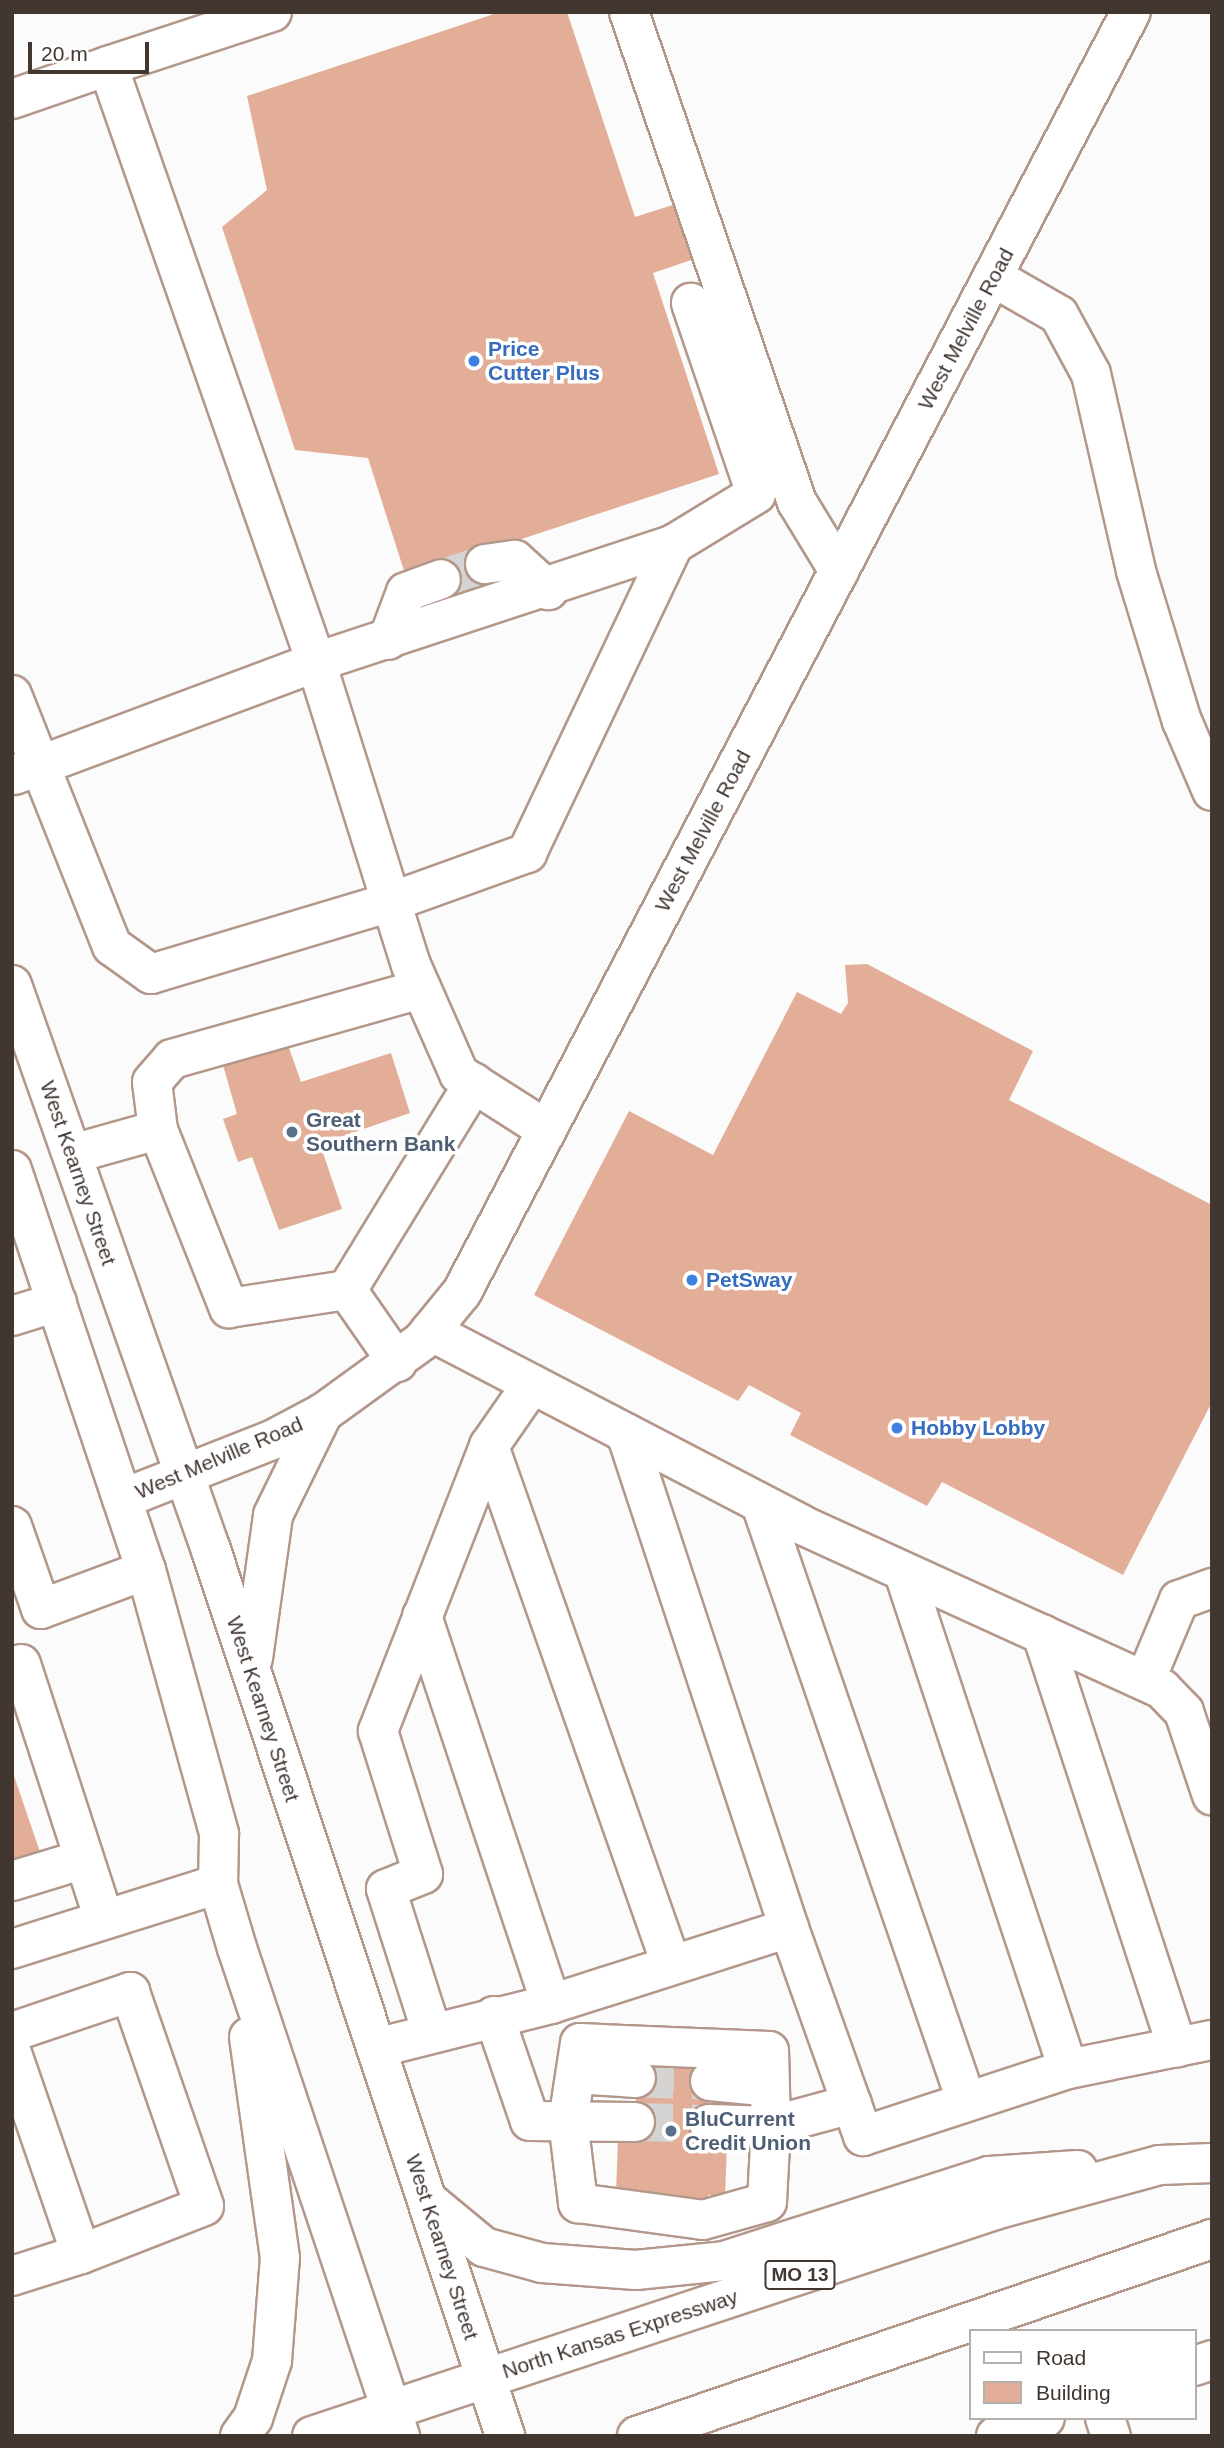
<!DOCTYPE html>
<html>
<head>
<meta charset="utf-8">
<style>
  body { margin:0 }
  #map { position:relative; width:1224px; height:2448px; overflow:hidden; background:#fbfbfb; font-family:Helvetica,sans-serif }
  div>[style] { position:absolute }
  .building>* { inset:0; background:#e2ae97 }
  .minor-tunnel>* { height:38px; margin-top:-19px; transform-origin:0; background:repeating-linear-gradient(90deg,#d6d4d3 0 38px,transparent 0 57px) }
  .roads { filter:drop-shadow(2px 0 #b3978a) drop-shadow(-2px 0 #b3978a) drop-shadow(0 2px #b3978a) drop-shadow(0 -2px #b3978a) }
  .minor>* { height:38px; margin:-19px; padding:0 19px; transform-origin:19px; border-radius:19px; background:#fff }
  .major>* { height:38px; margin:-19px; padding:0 19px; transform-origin:19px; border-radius:19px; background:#fff }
  .dots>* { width:19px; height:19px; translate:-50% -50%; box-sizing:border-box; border:4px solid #fff; border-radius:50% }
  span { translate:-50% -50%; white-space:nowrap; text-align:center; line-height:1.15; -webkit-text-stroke:7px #fff; paint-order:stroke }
  .shield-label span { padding:2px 5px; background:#fff; border:2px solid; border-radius:5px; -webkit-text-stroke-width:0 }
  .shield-label { font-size:19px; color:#423631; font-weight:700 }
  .street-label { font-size:21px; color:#423631 }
  .shop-label { font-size:21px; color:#366cbe; font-weight:700 }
  .left { translate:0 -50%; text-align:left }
  .service-label { font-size:21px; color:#4e5e75; font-weight:700 }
  .frame { position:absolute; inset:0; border:14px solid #423631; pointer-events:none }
  .legend { position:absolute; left:969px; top:2329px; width:228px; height:91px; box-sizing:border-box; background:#fff; border:2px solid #b3afad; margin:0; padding:9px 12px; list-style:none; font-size:21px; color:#423631 }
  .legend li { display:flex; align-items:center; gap:14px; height:35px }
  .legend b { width:35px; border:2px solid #b3afad }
  .scale { position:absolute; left:28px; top:42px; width:121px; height:32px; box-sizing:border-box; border:4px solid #423631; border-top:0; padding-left:9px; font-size:21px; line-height:24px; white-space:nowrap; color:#423631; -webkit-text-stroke:5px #fff; paint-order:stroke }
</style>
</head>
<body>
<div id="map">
  <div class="building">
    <i style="clip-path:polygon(500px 12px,567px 12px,635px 217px,685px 201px,703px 256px,653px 273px,719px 474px,406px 577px,368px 458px,295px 450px,222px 227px,267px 190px,247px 96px)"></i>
    <i style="clip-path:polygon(867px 964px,1033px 1051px,1009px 1100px,1212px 1205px,1212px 1402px,1123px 1575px,942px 1482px,927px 1506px,790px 1435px,801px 1413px,749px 1385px,738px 1401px,534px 1295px,629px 1111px,713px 1155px,797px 992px,841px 1014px,848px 1003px,845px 965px)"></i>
    <i style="clip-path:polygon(288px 1045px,301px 1082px,391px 1053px,410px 1113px,320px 1144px,342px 1209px,279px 1230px,252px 1157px,238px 1162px,223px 1119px,237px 1114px,223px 1065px)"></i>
    <i style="clip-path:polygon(12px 1770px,40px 1852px,12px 1861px)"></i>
    <i style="clip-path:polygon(638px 2051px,711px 2055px,708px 2146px,727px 2146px,725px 2196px,708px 2195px,707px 2208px,616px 2193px,618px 2138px,634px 2139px)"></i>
  </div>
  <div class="minor-tunnel">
    <i style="left:441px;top:579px;width:46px;rotate:-18.8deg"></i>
    <i style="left:636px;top:2078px;width:74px;rotate:2.3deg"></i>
    <i style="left:635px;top:2122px;width:74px;rotate:1.5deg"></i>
  </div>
  <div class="roads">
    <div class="minor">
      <i style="left:272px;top:12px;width:173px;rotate:161.8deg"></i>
      <i style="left:108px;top:66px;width:631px;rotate:70.76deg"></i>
      <i style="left:316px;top:662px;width:318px;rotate:72.6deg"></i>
      <i style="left:411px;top:965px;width:119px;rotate:66.2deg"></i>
      <i style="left:459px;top:1074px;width:104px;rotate:32.5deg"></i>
      <i style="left:629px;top:12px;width:518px;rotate:71.08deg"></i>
      <i style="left:797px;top:502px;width:81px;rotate:58.7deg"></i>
      <i style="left:12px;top:99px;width:102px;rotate:-19deg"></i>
      <i style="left:993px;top:277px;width:76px;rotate:29.9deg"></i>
      <i style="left:1059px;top:315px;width:67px;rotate:61.5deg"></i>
      <i style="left:1091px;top:374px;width:202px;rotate:77.1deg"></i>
      <i style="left:1136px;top:571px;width:157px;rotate:73deg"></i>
      <i style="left:1182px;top:721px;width:76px;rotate:66.8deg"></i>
      <i style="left:485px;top:564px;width:30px;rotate:-8deg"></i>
      <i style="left:515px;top:560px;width:45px;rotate:42.3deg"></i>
      <i style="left:388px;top:640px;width:51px;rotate:-69.4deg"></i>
      <i style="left:406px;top:592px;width:37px;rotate:-20deg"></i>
      <i style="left:12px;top:695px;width:270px;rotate:68.3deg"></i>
      <i style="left:112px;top:946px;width:48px;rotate:35.7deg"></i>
      <i style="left:151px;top:974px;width:251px;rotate:-16.7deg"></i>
      <i style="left:391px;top:902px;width:145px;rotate:-19.8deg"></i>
      <i style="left:527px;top:853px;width:342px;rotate:-64.6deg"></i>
      <i style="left:674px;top:544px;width:96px;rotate:-31.4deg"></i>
      <i style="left:756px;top:494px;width:202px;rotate:-108.8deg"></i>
      <i style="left:14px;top:775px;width:322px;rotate:-20.5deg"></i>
      <i style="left:316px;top:662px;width:377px;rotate:-18.2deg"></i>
      <i style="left:158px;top:1130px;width:48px;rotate:-97.1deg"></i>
      <i style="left:152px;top:1082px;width:30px;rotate:-49deg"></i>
      <i style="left:172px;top:1059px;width:259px;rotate:-15.7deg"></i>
      <i style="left:72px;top:1154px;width:89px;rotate:-15.6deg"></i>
      <i style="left:158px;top:1130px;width:192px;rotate:68.3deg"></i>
      <i style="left:229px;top:1308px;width:119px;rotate:-8.7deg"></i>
      <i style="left:347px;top:1290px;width:88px;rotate:55.2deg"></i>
      <i style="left:347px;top:1290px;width:243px;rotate:-58.5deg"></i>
      <i style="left:12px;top:1316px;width:47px;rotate:-17.3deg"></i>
      <i style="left:430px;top:1331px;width:420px;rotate:27.5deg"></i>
      <i style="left:802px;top:1525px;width:396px;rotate:24.5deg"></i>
      <i style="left:1162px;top:1689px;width:32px;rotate:46deg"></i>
      <i style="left:1184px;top:1712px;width:88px;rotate:71.4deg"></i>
      <i style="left:532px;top:1384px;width:75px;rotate:124.7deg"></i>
      <i style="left:489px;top:1446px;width:549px;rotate:70.64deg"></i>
      <i style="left:626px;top:1433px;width:521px;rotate:71.77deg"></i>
      <i style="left:122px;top:1499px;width:161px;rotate:-21.5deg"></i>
      <i style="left:272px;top:1440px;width:58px;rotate:-27.9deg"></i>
      <i style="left:323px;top:1413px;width:122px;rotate:-36deg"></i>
      <i style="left:422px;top:1341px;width:63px;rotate:-50.8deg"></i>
      <i style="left:462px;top:1292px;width:1444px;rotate:-62.41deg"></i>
      <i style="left:761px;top:1504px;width:627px;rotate:71.02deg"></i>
      <i style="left:12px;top:1526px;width:88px;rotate:70.7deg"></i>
      <i style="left:41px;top:1609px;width:112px;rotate:-20.4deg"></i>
      <i style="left:904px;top:1573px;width:522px;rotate:71.7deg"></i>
      <i style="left:422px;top:1616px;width:409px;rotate:71.6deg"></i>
      <i style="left:1042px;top:1634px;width:435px;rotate:71.9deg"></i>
      <i style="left:21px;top:1664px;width:268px;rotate:72deg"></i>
      <i style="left:1145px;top:1681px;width:88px;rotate:-67.2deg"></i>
      <i style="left:1179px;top:1600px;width:35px;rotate:-20deg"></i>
      <i style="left:12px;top:1881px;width:75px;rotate:-17deg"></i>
      <i style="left:12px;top:1949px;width:216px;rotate:-17.5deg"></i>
      <i style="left:494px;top:2016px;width:111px;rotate:71.1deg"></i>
      <i style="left:530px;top:2121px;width:105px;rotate:0.5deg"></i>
      <i style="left:431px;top:2030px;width:148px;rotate:-107.7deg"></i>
      <i style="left:386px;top:1889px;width:40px;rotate:-22deg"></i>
      <i style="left:423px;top:1874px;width:150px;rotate:-107.5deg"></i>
      <i style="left:378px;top:1731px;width:306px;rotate:-68.7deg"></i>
      <i style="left:12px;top:2032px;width:125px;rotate:-18.7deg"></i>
      <i style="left:130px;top:1992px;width:226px;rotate:70.9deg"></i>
      <i style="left:204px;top:2206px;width:132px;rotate:158.7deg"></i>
      <i style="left:81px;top:2254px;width:212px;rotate:-109deg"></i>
      <i style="left:376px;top:2048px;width:180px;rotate:-14.1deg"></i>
      <i style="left:551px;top:2004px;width:250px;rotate:-17.7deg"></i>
      <i style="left:789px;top:1928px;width:221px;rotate:70.4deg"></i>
      <i style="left:863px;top:2136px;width:216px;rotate:-18.1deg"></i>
      <i style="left:1068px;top:2069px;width:147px;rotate:-11.4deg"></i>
      <i style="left:576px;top:2074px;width:60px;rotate:3.8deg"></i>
      <i style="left:710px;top:2081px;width:60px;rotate:5.7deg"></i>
      <i style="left:709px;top:2124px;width:62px;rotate:1.8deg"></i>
      <i style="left:771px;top:2126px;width:75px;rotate:-91.5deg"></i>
      <i style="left:769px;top:2051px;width:189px;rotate:-177.6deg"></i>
      <i style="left:580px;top:2043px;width:79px;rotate:98.7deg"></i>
      <i style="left:568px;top:2121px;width:83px;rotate:83deg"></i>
      <i style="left:578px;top:2203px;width:126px;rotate:7.7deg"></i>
      <i style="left:703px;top:2220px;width:66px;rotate:-15.7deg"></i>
      <i style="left:767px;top:2202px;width:76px;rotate:-87deg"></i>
      <i style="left:771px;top:2126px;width:84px;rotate:-15.2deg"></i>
      <i style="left:12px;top:2276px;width:72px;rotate:-17.7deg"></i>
      <i style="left:1194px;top:2366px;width:19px;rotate:-18deg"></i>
      <i style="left:1105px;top:2418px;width:19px;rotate:72deg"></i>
      <i style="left:996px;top:2436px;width:52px;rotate:-20.2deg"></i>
    </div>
    <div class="major">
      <i style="left:12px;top:985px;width:599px;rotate:70.6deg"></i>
      <i style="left:211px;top:1550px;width:934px;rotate:71.64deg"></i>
      <i style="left:12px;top:1170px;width:422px;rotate:71.5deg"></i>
      <i style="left:146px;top:1570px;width:274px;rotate:74.5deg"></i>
      <i style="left:219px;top:1834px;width:50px;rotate:91.1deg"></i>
      <i style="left:218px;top:1884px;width:67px;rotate:73.5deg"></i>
      <i style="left:237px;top:1948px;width:515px;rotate:71.53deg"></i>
      <i style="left:253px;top:1658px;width:144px;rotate:-82deg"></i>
      <i style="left:273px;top:1515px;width:114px;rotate:-63.9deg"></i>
      <i style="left:427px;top:2200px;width:74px;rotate:39.5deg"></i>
      <i style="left:484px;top:2247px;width:60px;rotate:15.4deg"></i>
      <i style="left:542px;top:2263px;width:94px;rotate:4.3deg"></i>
      <i style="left:636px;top:2270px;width:88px;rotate:-5.8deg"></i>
      <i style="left:724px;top:2261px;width:278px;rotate:-17.8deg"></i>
      <i style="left:989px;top:2176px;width:89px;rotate:-3.9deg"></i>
      <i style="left:240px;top:2436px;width:22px;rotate:-54deg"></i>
      <i style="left:253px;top:2418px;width:60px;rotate:-71.6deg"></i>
      <i style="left:272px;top:2361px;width:103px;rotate:-85.6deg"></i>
      <i style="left:280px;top:2258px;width:223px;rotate:-98deg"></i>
      <i style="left:312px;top:2436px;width:719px;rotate:-18.31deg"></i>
      <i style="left:995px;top:2210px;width:171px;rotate:-15.3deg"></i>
      <i style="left:1160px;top:2165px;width:52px;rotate:-2.2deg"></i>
      <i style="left:637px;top:2436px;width:608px;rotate:-18.91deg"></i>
    </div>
  </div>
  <div class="dots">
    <i style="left:474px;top:361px;background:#3f7fe0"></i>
    <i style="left:292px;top:1132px;background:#5c6f8a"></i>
    <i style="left:692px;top:1280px;background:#3f7fe0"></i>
    <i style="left:897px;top:1428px;background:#3f7fe0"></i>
    <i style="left:671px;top:2131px;background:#5c6f8a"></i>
  </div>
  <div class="shield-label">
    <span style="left:800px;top:2275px">MO 13</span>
  </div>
  <div class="street-label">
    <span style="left:966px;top:329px;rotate:-62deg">West Melville Road</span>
    <span style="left:703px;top:831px;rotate:-62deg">West Melville Road</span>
    <span style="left:78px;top:1173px;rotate:71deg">West Kearney Street</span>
    <span style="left:219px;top:1458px;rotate:-23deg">West Melville Road</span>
    <span style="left:263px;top:1709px;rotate:72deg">West Kearney Street</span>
    <span style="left:442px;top:2247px;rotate:72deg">West Kearney Street</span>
    <span style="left:620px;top:2334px;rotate:-18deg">North Kansas Expressway</span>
  </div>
  <div class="shop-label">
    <span class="left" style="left:488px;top:361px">Price<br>Cutter Plus</span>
    <span class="left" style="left:706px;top:1280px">PetSway</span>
    <span class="left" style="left:911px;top:1428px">Hobby Lobby</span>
  </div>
  <div class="service-label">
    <span class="left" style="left:306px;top:1132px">Great<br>Southern Bank</span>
    <span class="left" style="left:685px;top:2131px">BluCurrent<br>Credit Union</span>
  </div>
  <div class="frame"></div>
  <ul class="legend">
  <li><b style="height:9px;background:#fff"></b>Road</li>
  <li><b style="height:19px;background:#e2ae97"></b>Building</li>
  </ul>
  <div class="scale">20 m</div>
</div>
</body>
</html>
